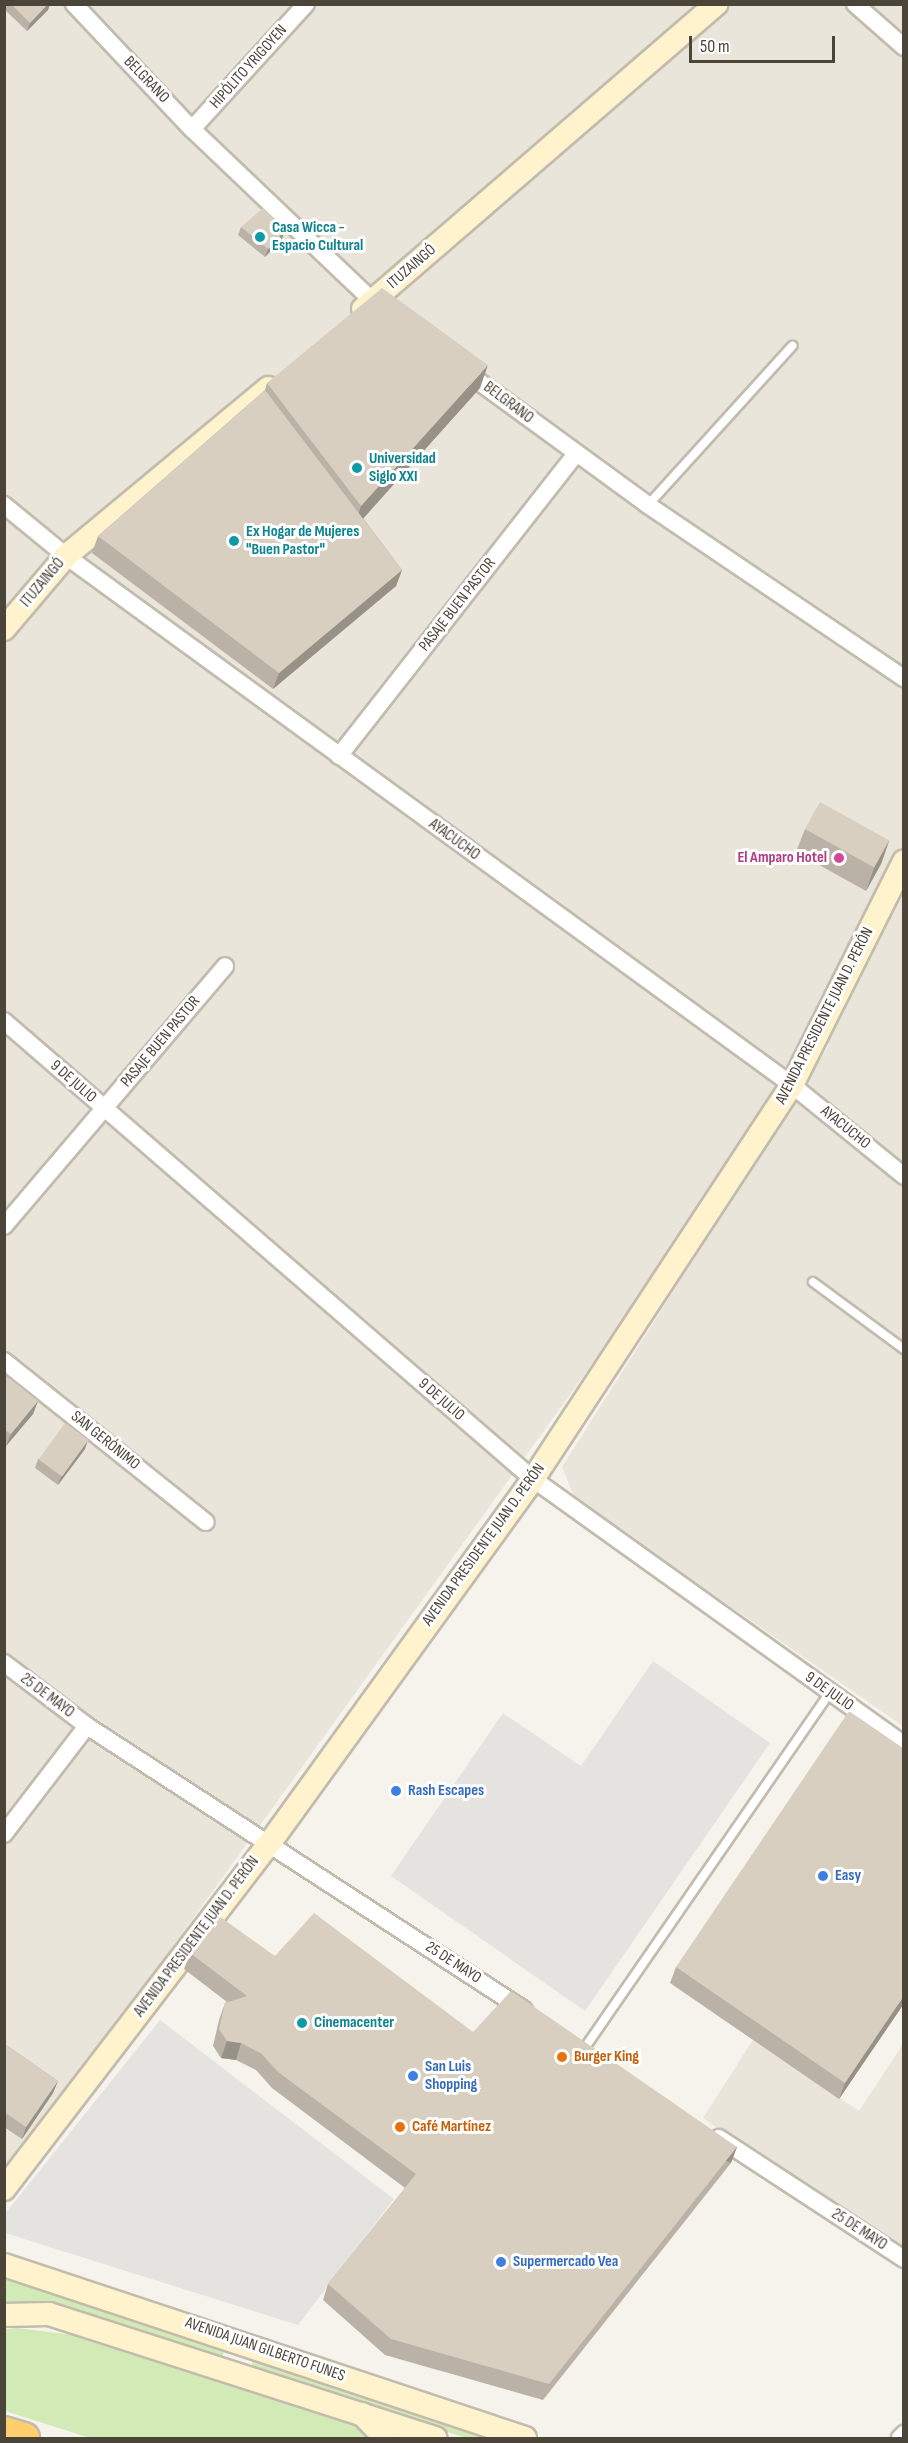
<!DOCTYPE html>
<html>
<head>
<meta charset="utf-8">
<style>
  body { margin:0 }
  #map { position:relative; width:908px; height:2443px; overflow:hidden; background:#f6f3ec; font-family:"Sofia Sans Condensed",sans-serif }
  div>[style] { position:absolute }
  .residential>* { inset:0; background:#eae5da }
  .green>* { inset:0; background:#d2eab5 }
  .parking>* { inset:0; background:#e5e3e0 }
  .roads { filter:drop-shadow(2px 0 #c2bbae) drop-shadow(-2px 0 #c2bbae) drop-shadow(0 2px #c2bbae) drop-shadow(0 -2px #c2bbae) }
  .lane>* { height:8px; margin:-4px; padding:0 4px; transform-origin:4px; border-radius:4px; background:#fff }
  .street>* { height:16px; margin:-8px; padding:0 8px; transform-origin:8px; border-radius:8px; background:#fff }
  .secondary>* { height:22px; margin:-11px; padding:0 11px; transform-origin:11px; border-radius:11px; background:#fff3cd }
  .highway>* { height:30px; margin:-15px; padding:0 15px; transform-origin:15px; border-radius:15px; background:#ffcf6e }
  .wall>* { inset:0; background:#bab2a6 }
  .shaded-wall>* { inset:0; background:#979187; transform-origin:0 0 }
  .building>* { inset:0; background:#d8cfc1; transform-origin:0 0 }
  .dots>* { width:16px; height:16px; translate:-50% -50%; box-sizing:border-box; border:3px solid #fff; border-radius:50% }
  span { translate:-50% -50%; white-space:nowrap; text-align:center; line-height:1.15; -webkit-text-stroke:6px #fff; paint-order:stroke }
  .street-label { font-size:16px; color:#4b4439 }
  .culture-label { font-size:16px; color:#0d838f; font-weight:700 }
  .left { translate:0 -50%; text-align:left }
  .hotel-label { font-size:16px; color:#b23c85; font-weight:700 }
  .right { translate:-100% -50%; text-align:right }
  .shop-label { font-size:16px; color:#366cbe; font-weight:700 }
  .food-label { font-size:16px; color:#c56008; font-weight:700 }
  .frame { position:absolute; inset:0; border:6px solid #4b4439; pointer-events:none }
  .scale { position:absolute; left:689px; top:36px; width:146px; height:27px; box-sizing:border-box; border:3px solid #4b4439; border-top:0; padding-left:8px; font-size:18px; line-height:21px; white-space:nowrap; color:#4b4439; -webkit-text-stroke:4px #fff; paint-order:stroke }
</style>
</head>
<body>
<div id="map">
  <div class="residential">
    <i style="clip-path:polygon(5px 5px,903px 5px,903px 1726px,575px 1499px,562px 1467px,831px 1042px,792px 1086px,5px 2180px)"></i>
    <i style="clip-path:polygon(753px 2040px,859px 2111px,903px 2044px,903px 2253px,703px 2118px)"></i>
  </div>
  <div class="green">
    <i style="clip-path:polygon(4px 2273px,226px 2346px,222px 2358px,95px 2317px,5px 2309px)"></i>
    <i style="clip-path:polygon(17px 2328px,89px 2337px,361px 2424px,371px 2438px,90px 2438px,5px 2411px,5px 2329px)"></i>
    <i style="clip-path:polygon(254px 2356px,501px 2438px,466px 2438px,251px 2368px)"></i>
  </div>
  <div class="parking">
    <i style="clip-path:polygon(653px 1661px,770px 1743px,585px 2011px,391px 1876px,503px 1713px,581px 1766px)"></i>
    <i style="clip-path:polygon(160px 2020px,394px 2199px,298px 2325px,5px 2233px,4px 2215px)"></i>
  </div>
  <div class="roads">
    <div class="lane">
      <i style="left:648px;top:505px;width:215px;rotate:-47.8deg"></i>
      <i style="left:813px;top:1282px;width:113px;rotate:36.4deg"></i>
      <i style="left:584px;top:2049px;width:433px;rotate:-55.4deg"></i>
    </div>
    <div class="street">
      <i style="left:74px;top:4px;width:172px;rotate:46.7deg"></i>
      <i style="left:192px;top:129px;width:260px;rotate:43.6deg"></i>
      <i style="left:855px;top:4px;width:65px;rotate:41.3deg"></i>
      <i style="left:192px;top:129px;width:169px;rotate:-47.6deg"></i>
      <i style="left:463px;top:370px;width:229px;rotate:36.1deg"></i>
      <i style="left:648px;top:505px;width:309px;rotate:34.1deg"></i>
      <i style="left:4px;top:505px;width:80px;rotate:39.4deg"></i>
      <i style="left:66px;top:556px;width:898px;rotate:36.08deg"></i>
      <i style="left:792px;top:1085px;width:144px;rotate:39.1deg"></i>
      <i style="left:339px;top:756px;width:384px;rotate:-51.9deg"></i>
      <i style="left:4px;top:1021px;width:700px;rotate:40.89deg"></i>
      <i style="left:533px;top:1479px;width:457px;rotate:35.6deg"></i>
      <i style="left:4px;top:1226px;width:341px;rotate:-49.6deg"></i>
      <i style="left:4px;top:1361px;width:258px;rotate:38.6deg"></i>
      <i style="left:4px;top:1663px;width:104px;rotate:37.2deg"></i>
      <i style="left:87px;top:1726px;width:521px;rotate:33.02deg"></i>
      <i style="left:4px;top:1834px;width:136px;rotate:-52.5deg"></i>
      <i style="left:719px;top:2138px;width:221px;rotate:33.2deg"></i>
      <i style="left:900px;top:2438px;width:6px;rotate:-45deg"></i>
    </div>
    <div class="secondary">
      <i style="left:363px;top:309px;width:467px;rotate:-40.8deg"></i>
      <i style="left:4px;top:629px;width:96px;rotate:-49.7deg"></i>
      <i style="left:66px;top:556px;width:263px;rotate:-39.7deg"></i>
      <i style="left:4px;top:2189px;width:435px;rotate:-52.5deg"></i>
      <i style="left:269px;top:1844px;width:450px;rotate:-54.1deg"></i>
      <i style="left:533px;top:1479px;width:472px;rotate:-56.7deg"></i>
      <i style="left:792px;top:1085px;width:250px;rotate:-63.4deg"></i>
      <i style="left:4px;top:2265px;width:549px;rotate:18.37deg"></i>
      <i style="left:4px;top:2315px;width:45px;rotate:-1.3deg"></i>
      <i style="left:49px;top:2314px;width:406px;rotate:17.8deg"></i>
      <i style="left:362px;top:2414px;width:33px;rotate:46deg"></i>
    </div>
    <div class="highway">
      <i style="left:4px;top:2432px;width:21px;rotate:17deg"></i>
    </div>
  </div>
  <div class="wall">
    <i style="clip-path:polygon(6px 4px,50px 4px,48px 10px,27px 31px,4px 9px)"></i>
    <i style="clip-path:polygon(241px 227px,282px 239px,265px 257px,238px 235px)"></i>
    <i style="clip-path:polygon(267px 383px,480px 388px,363px 518px,402px 570px,396px 586px,273px 689px,92px 553px,98px 536px,265px 390px)"></i>
    <i style="clip-path:polygon(805px 829px,889px 841px,881px 864px,866px 891px,796px 852px)"></i>
    <i style="clip-path:polygon(4px 1374px,38px 1401px,33px 1414px,6px 1446px,4px 1445px)"></i>
    <i style="clip-path:polygon(85px 1449px,58px 1485px,35px 1468px,38px 1459px)"></i>
    <i style="clip-path:polygon(190px 1953px,275px 1956px,473px 2032px,737px 2147px,731px 2163px,543px 2400px,385px 2355px,323px 2300px,328px 2284px,405px 2188px,272px 2088px,256px 2070px,236px 2060px,221px 2058px,213px 2046px,219px 2020px,225px 2003px,227px 2002px,184px 1969px)"></i>
    <i style="clip-path:polygon(676px 1967px,903px 2005px,839px 2099px,670px 1983px)"></i>
    <i style="clip-path:polygon(5px 2044px,58px 2081px,53px 2093px,22px 2139px,4px 2127px)"></i>
  </div>
  <div class="shaded-wall">
    <i style="clip-path:polygon(48px 4px,50px 4px,48px 10px,27px 31px,30px 23px)"></i>
    <i style="clip-path:polygon(285px 230px,282px 239px,265px 257px,268px 249px)"></i>
    <i style="clip-path:polygon(488px 365px,480px 388px,353px 530px,361px 506px)"></i>
    <i style="clip-path:polygon(402px 570px,396px 586px,273px 689px,279px 673px)"></i>
    <i style="clip-path:polygon(889px 841px,881px 864px,866px 891px,874px 868px)"></i>
    <i style="clip-path:polygon(38px 1401px,33px 1414px,6px 1446px,11px 1434px)"></i>
    <i style="clip-path:polygon(88px 1440px,85px 1449px,58px 1485px,61px 1477px)"></i>
    <i style="clip-path:polygon(903px 1997px,903px 2005px,839px 2099px,845px 2083px)"></i>
    <i style="clip-path:polygon(227px 2041px,241px 2043px,236px 2060px,221px 2058px)"></i>
    <i style="clip-path:polygon(58px 2081px,53px 2093px,22px 2139px,26px 2127px)"></i>
    <i style="left:737px;top:2147px;width:17px;height:303px;rotate:111deg"></i>
  </div>
  <div class="building">
    <i style="clip-path:polygon(11px 4px,48px 4px,30px 23px)"></i>
    <i style="clip-path:polygon(263px 208px,285px 230px,268px 249px,241px 227px)"></i>
    <i style="clip-path:polygon(382px 288px,488px 365px,361px 506px,267px 383px)"></i>
    <i style="clip-path:polygon(265px 390px,402px 570px,279px 673px,98px 536px)"></i>
    <i style="left:820px;top:802px;width:79px;height:31px;rotate:29deg"></i>
    <i style="clip-path:polygon(4px 1374px,38px 1401px,11px 1434px,4px 1429px)"></i>
    <i style="left:65px;top:1423px;width:29px;height:45px;rotate:36deg"></i>
    <i style="clip-path:polygon(849px 1711px,903px 1748px,903px 1997px,845px 2083px,676px 1967px)"></i>
    <i style="clip-path:polygon(314px 1913px,473px 2032px,511px 1991px,737px 2147px,549px 2384px,391px 2339px,328px 2284px,416px 2174px,278px 2072px,262px 2054px,241px 2043px,227px 2041px,219px 2029px,225px 2003px,247px 1996px,190px 1953px,219px 1916px,275px 1956px)"></i>
    <i style="clip-path:polygon(5px 2044px,58px 2081px,26px 2127px,4px 2112px)"></i>
  </div>
  <div class="dots">
    <i style="left:260px;top:237px;background:#0f9aa8"></i>
    <i style="left:357px;top:468px;background:#0f9aa8"></i>
    <i style="left:234px;top:541px;background:#0f9aa8"></i>
    <i style="left:839px;top:858px;background:#d1479c"></i>
    <i style="left:396px;top:1791px;background:#3f7fe0"></i>
    <i style="left:823px;top:1876px;background:#3f7fe0"></i>
    <i style="left:302px;top:2023px;background:#0f9aa8"></i>
    <i style="left:562px;top:2057px;background:#e8710a"></i>
    <i style="left:413px;top:2076px;background:#3f7fe0"></i>
    <i style="left:400px;top:2127px;background:#e8710a"></i>
    <i style="left:501px;top:2262px;background:#3f7fe0"></i>
  </div>
  <div class="street-label">
    <span style="left:249px;top:67px;rotate:-48deg">HIPÓLITO YRIGOYEN</span>
    <span style="left:146px;top:80px;rotate:46deg">BELGRANO</span>
    <span style="left:412px;top:267px;rotate:-41deg">ITUZAINGÓ</span>
    <span style="left:508px;top:403px;rotate:37deg">BELGRANO</span>
    <span style="left:43px;top:583px;rotate:-50deg">ITUZAINGÓ</span>
    <span style="left:458px;top:605px;rotate:-52deg">PASAJE BUEN PASTOR</span>
    <span style="left:454px;top:840px;rotate:36deg">AYACUCHO</span>
    <span style="left:825px;top:1016px;rotate:-63deg">AVENIDA PRESIDENTE JUAN D. PERÓN</span>
    <span style="left:161px;top:1042px;rotate:-50deg">PASAJE BUEN PASTOR</span>
    <span style="left:73px;top:1082px;rotate:41deg">9 DE JULIO</span>
    <span style="left:845px;top:1128px;rotate:39deg">AYACUCHO</span>
    <span style="left:441px;top:1400px;rotate:41deg">9 DE JULIO</span>
    <span style="left:105px;top:1441px;rotate:39deg">SAN GERÓNIMO</span>
    <span style="left:484px;top:1545px;rotate:-54deg">AVENIDA PRESIDENTE JUAN D. PERÓN</span>
    <span style="left:829px;top:1692px;rotate:35deg">9 DE JULIO</span>
    <span style="left:47px;top:1696px;rotate:37deg">25 DE MAYO</span>
    <span style="left:197px;top:1937px;rotate:-53deg">AVENIDA PRESIDENTE JUAN D. PERÓN</span>
    <span style="left:453px;top:1963px;rotate:33deg">25 DE MAYO</span>
    <span style="left:859px;top:2230px;rotate:33deg">25 DE MAYO</span>
    <span style="left:265px;top:2350px;rotate:19deg">AVENIDA JUAN GILBERTO FUNES</span>
  </div>
  <div class="culture-label">
    <span class="left" style="left:272px;top:237px">Casa Wicca -<br>Espacio Cultural</span>
    <span class="left" style="left:369px;top:468px">Universidad<br>Siglo XXI</span>
    <span class="left" style="left:246px;top:541px">Ex Hogar de Mujeres<br>"Buen Pastor"</span>
    <span class="left" style="left:314px;top:2023px">Cinemacenter</span>
  </div>
  <div class="hotel-label">
    <span class="right" style="left:827px;top:858px">El Amparo Hotel</span>
  </div>
  <div class="shop-label">
    <span class="left" style="left:408px;top:1791px">Rash Escapes</span>
    <span class="left" style="left:835px;top:1876px">Easy</span>
    <span class="left" style="left:425px;top:2076px">San Luis<br>Shopping</span>
    <span class="left" style="left:513px;top:2262px">Supermercado Vea</span>
  </div>
  <div class="food-label">
    <span class="left" style="left:574px;top:2057px">Burger King</span>
    <span class="left" style="left:412px;top:2127px">Café Martínez</span>
  </div>
  <div class="frame"></div>
  <div class="scale">50 m</div>
</div>
</body>
</html>
